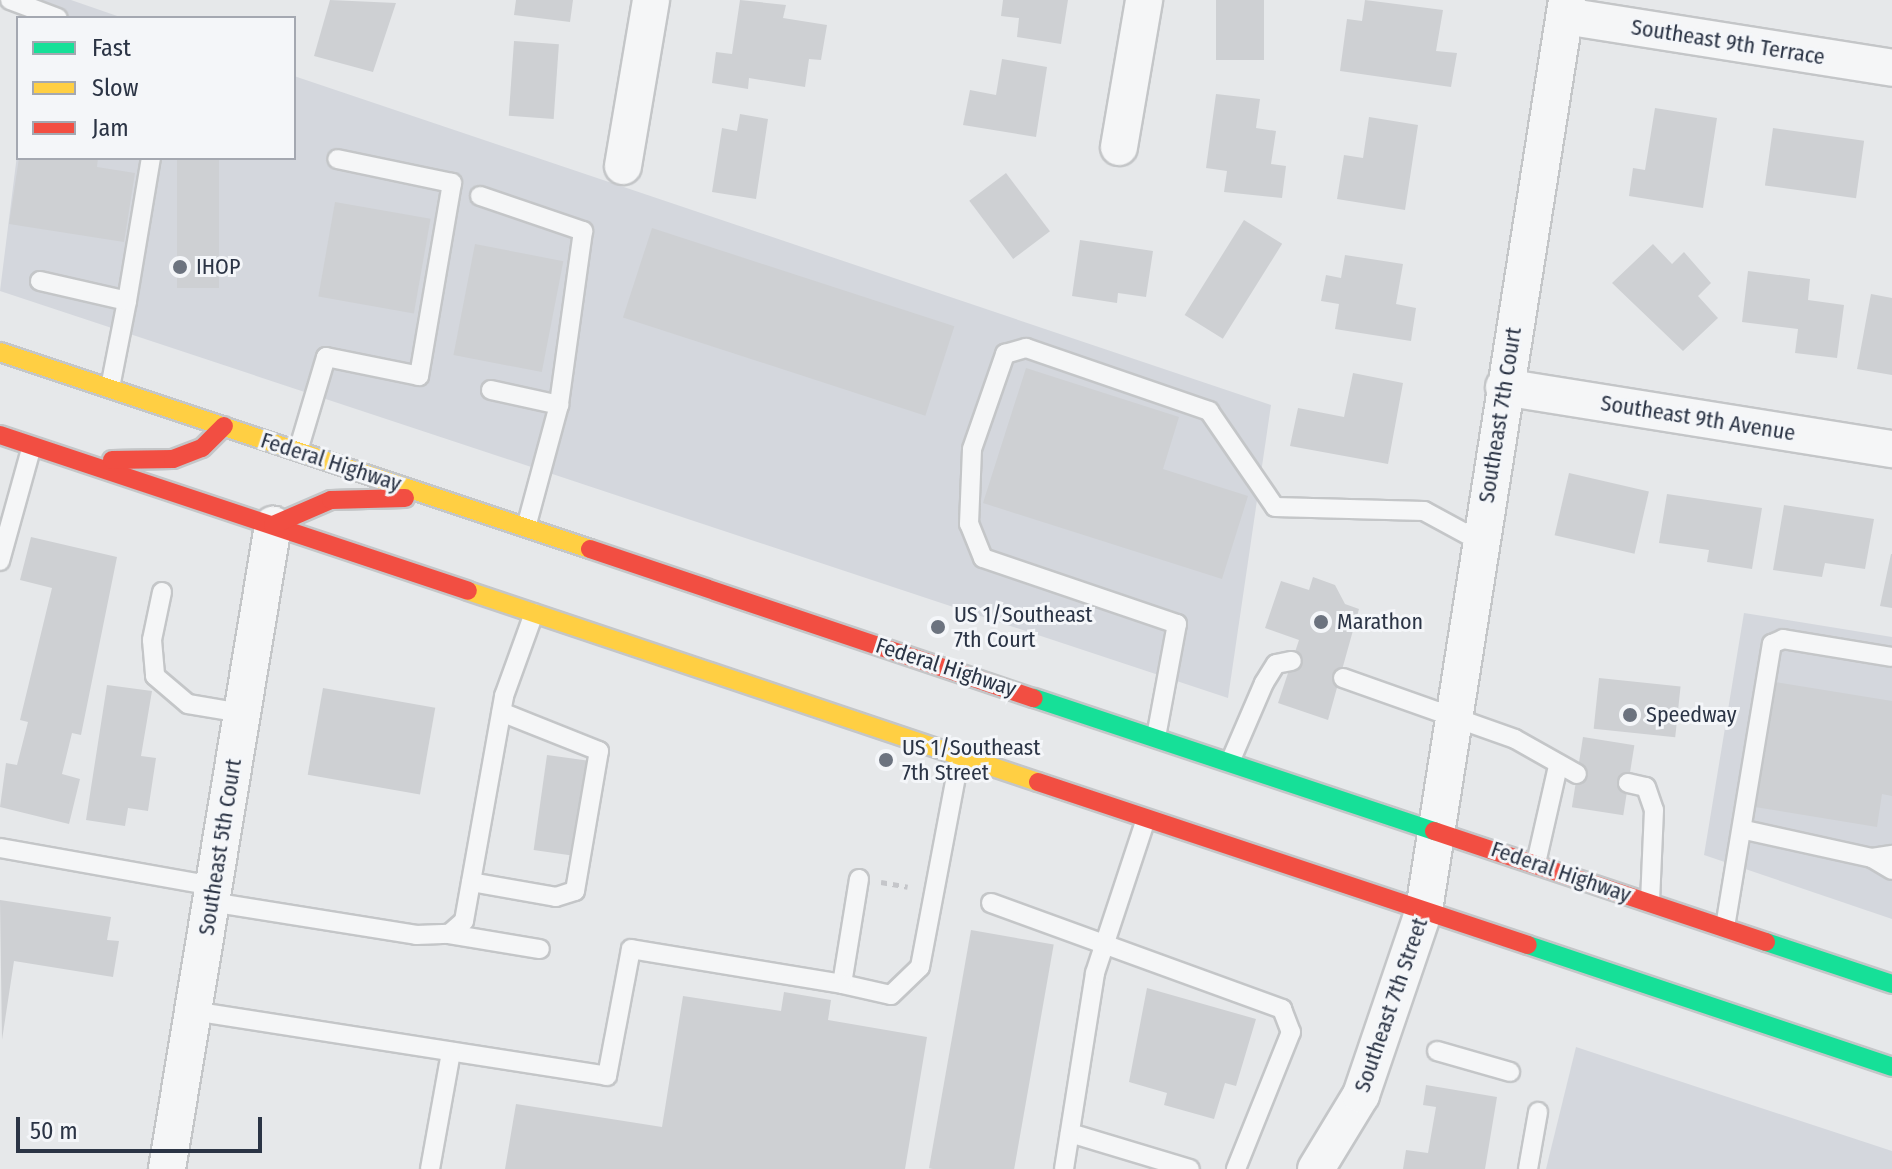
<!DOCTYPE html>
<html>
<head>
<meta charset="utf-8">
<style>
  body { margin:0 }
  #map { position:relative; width:1892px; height:1169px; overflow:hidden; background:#e6e8ea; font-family:"Fira Sans Condensed",sans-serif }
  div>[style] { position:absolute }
  .built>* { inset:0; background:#d4d7dd }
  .building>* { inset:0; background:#ced0d3; transform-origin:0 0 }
  .path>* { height:5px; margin-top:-2.5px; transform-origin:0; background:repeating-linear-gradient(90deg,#c5c6ca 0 6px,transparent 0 12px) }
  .roads { filter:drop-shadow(2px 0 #c4c6c8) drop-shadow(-2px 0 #c4c6c8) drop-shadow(0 2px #c4c6c8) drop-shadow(0 -2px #c4c6c8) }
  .lane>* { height:18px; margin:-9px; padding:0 9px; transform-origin:9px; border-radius:9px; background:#f5f6f7 }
  .street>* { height:36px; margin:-18px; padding:0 18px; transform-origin:18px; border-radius:18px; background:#f5f6f7 }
  .fast>* { height:18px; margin:-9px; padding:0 9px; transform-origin:9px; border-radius:9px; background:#16e098 }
  .slow>* { height:18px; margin:-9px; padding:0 9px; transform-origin:9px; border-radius:9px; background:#ffcf43 }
  .jam>* { height:18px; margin:-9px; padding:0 9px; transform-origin:9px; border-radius:9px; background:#f24e42 }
  .dots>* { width:22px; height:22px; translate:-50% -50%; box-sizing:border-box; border:4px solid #f4f6f9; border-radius:50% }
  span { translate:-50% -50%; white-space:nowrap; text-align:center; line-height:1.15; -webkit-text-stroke:6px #f4f6f9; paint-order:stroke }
  .street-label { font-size:22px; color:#2b3445 }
  .poi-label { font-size:22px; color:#2b3445 }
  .left { translate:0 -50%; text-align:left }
  .legend { position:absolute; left:16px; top:16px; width:280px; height:144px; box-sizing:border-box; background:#f4f6f9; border:2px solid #a4a8b1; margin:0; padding:10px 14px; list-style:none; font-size:24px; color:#2b3445 }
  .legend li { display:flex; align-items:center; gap:16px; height:40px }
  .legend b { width:40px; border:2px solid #a4a8b1 }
  .scale { position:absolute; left:16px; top:1117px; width:246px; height:36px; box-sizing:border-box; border:4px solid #2b3445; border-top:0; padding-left:10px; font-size:24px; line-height:28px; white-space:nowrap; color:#2b3445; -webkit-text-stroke:6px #f4f6f9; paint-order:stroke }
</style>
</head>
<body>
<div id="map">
  <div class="built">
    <i style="clip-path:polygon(41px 0,71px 0,123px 18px,39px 18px)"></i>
    <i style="clip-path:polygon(294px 76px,1271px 405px,1228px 698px,0 291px,18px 147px,18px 158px,294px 158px)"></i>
    <i style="clip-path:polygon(1744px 613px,1892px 637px,1892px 919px,1704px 855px)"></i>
    <i style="clip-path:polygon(1576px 1047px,1892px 1151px,1892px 1169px,1546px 1169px)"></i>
  </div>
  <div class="building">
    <i style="clip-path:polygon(330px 0,396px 3px,373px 72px,314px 56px)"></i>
    <i style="clip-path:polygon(516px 0,573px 0,570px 22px,514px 15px)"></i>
    <i style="clip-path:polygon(740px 0,786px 5px,783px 18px,827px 25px,821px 60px,809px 59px,805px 87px,749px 78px,748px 89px,712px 83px,716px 52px,732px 54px)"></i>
    <i style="clip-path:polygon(1003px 0,1068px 0,1061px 44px,1017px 37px,1019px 18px,1001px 16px)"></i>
    <i style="left:1216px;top:0;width:48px;height:60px"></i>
    <i style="clip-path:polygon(1365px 0,1443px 10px,1436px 51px,1457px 53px,1451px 87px,1340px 71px,1347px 19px,1362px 21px)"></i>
    <i style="left:514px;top:41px;width:45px;height:75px;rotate:4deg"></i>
    <i style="clip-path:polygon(1002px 59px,1047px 67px,1036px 137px,963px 125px,970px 90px,996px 95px)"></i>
    <i style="clip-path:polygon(1216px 94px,1260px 99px,1256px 128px,1276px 131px,1271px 164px,1286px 166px,1282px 198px,1224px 192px,1227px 171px,1206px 168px)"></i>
    <i style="clip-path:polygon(1655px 108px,1717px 118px,1703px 208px,1629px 196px,1633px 168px,1645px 170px)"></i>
    <i style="clip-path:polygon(740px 114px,768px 119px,756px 199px,712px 192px,722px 128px,737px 131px)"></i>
    <i style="clip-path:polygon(1369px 117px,1418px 125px,1405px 210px,1337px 199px,1344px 155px,1363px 158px)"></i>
    <i style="left:1773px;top:128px;width:92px;height:58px;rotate:8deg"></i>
    <i style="clip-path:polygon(19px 158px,98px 158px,97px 167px,135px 173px,124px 242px,9px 224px)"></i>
    <i style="left:177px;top:158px;width:42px;height:130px"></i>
    <i style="left:1006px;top:173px;width:73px;height:46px;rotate:53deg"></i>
    <i style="left:335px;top:202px;width:97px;height:96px;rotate:10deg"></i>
    <i style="left:1244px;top:220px;width:45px;height:112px;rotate:32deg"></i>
    <i style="left:652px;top:228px;width:318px;height:94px;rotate:18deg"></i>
    <i style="clip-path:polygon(1080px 240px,1153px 251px,1146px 297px,1118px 293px,1117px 303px,1072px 296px)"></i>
    <i style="left:475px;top:244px;width:90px;height:113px;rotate:11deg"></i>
    <i style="clip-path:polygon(1653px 244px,1672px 264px,1684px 252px,1711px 283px,1698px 296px,1718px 318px,1683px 351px,1612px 283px)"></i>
    <i style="clip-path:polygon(1345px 255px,1403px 264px,1396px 304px,1416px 308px,1411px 341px,1335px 329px,1339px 304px,1321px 301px,1326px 275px,1341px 278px)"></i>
    <i style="clip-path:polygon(1748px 271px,1810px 279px,1808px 300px,1844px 305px,1837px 358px,1795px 353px,1798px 329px,1742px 322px)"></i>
    <i style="clip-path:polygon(1871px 294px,1892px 298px,1892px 375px,1857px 369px)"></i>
    <i style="clip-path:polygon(1026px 368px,1179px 417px,1163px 469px,1248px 496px,1222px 579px,983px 503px)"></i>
    <i style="clip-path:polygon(1353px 373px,1403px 383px,1388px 464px,1290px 446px,1298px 408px,1344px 417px)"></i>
    <i style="left:1569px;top:473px;width:82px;height:64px;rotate:13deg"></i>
    <i style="clip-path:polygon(1667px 494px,1762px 508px,1752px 569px,1707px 562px,1709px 550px,1659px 543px)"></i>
    <i style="clip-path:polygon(1784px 505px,1874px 519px,1865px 569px,1825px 563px,1822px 577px,1773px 570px)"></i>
    <i style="clip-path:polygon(31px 537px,117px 557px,81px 735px,72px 733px,62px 774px,80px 779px,69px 824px,0 807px,6px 763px,17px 765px,28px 722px,20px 720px,52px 588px,20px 580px)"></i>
    <i style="clip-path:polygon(1891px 554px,1892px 554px,1892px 608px,1880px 606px)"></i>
    <i style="clip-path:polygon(1313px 577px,1335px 585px,1345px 604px,1359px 609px,1328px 720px,1278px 703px,1299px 640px,1265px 628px,1281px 581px,1309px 590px)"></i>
    <i style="left:1599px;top:678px;width:82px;height:51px;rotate:6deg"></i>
    <i style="clip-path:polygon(1775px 682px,1892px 701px,1892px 796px,1882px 794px,1877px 827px,1755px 807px)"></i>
    <i style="clip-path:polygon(107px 685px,152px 691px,141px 756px,156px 758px,148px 811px,128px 808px,125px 826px,86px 820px)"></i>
    <i style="left:323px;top:688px;width:114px;height:88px;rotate:10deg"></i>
    <i style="left:1583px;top:737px;width:52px;height:71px;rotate:9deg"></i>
    <i style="left:547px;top:755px;width:42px;height:96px;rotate:8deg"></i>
    <i style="clip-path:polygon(0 900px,111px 917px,107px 940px,119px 941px,113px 977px,14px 961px,2px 1040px)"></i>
    <i style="left:971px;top:930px;width:84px;height:242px;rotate:10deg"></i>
    <i style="clip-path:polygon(1147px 988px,1256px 1019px,1236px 1086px,1225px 1083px,1214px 1119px,1164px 1105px,1167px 1093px,1129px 1082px)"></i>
    <i style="clip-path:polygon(784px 992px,831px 1000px,828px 1020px,927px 1037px,905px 1169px,505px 1169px,516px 1104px,662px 1127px,683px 996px,781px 1011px)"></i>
    <i style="clip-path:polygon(1426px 1085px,1497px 1097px,1485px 1169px,1403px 1169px,1406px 1150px,1428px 1153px,1436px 1107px,1423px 1105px)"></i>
  </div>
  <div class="path">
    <i style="left:881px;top:882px;width:27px;rotate:10deg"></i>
  </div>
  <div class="roads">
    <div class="lane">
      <i style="left:10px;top:0;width:51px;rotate:20.6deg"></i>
      <i style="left:480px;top:196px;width:109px;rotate:18.8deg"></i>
      <i style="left:583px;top:231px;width:176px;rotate:97.9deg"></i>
      <i style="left:559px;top:405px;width:126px;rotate:105.1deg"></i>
      <i style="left:40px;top:281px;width:89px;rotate:12.9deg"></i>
      <i style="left:127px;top:301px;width:89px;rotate:101.1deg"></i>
      <i style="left:127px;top:301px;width:145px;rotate:-80.5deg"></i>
      <i style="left:491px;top:390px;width:70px;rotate:12.4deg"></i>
      <i style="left:298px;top:451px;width:98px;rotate:-73.4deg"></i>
      <i style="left:326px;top:357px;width:95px;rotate:11.5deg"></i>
      <i style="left:419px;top:376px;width:196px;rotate:-80.3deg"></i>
      <i style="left:452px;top:183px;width:117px;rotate:-168.2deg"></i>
      <i style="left:0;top:561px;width:119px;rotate:-74.5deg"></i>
      <i style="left:162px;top:592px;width:49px;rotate:101.8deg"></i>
      <i style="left:152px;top:640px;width:36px;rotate:85deg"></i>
      <i style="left:155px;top:676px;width:43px;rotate:40.3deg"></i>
      <i style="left:188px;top:704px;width:55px;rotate:9.5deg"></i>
      <i style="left:1343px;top:678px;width:182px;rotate:19.5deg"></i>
      <i style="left:1515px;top:739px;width:71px;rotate:29.4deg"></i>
      <i style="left:1156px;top:737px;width:115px;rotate:-79.5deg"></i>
      <i style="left:1177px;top:624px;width:205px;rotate:-161.2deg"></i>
      <i style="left:983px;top:558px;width:37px;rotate:-112deg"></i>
      <i style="left:969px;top:524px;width:75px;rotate:-87.7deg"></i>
      <i style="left:972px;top:449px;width:101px;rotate:-70.8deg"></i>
      <i style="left:1005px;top:354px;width:22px;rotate:-16deg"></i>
      <i style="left:1026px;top:348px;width:194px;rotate:19deg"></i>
      <i style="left:1209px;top:411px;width:116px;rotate:55.5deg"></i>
      <i style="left:1275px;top:507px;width:149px;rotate:1.5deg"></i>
      <i style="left:1424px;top:511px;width:65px;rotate:28.5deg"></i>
      <i style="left:1230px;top:762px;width:86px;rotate:-66.7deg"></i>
      <i style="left:1264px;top:683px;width:22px;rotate:-58deg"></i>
      <i style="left:1276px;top:664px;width:16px;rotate:-11deg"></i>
      <i style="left:1628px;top:783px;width:18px;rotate:13deg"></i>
      <i style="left:1646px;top:787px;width:24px;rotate:71deg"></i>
      <i style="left:1654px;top:810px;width:92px;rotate:92.5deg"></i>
      <i style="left:1745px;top:830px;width:130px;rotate:12.4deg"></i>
      <i style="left:1872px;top:858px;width:20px;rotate:-9deg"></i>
      <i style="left:0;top:848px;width:217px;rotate:10.1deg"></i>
      <i style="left:1872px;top:858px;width:23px;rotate:31deg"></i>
      <i style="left:1536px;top:863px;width:99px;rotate:-77.2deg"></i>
      <i style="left:859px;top:879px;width:106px;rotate:99.2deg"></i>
      <i style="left:842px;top:984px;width:50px;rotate:12.7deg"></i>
      <i style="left:891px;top:995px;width:40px;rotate:-44deg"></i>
      <i style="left:920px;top:967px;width:216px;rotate:-79.3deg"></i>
      <i style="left:471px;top:882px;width:86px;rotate:10deg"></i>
      <i style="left:556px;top:897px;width:20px;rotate:-18deg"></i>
      <i style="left:575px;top:891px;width:142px;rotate:-80.3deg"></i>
      <i style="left:599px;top:751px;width:105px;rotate:-158.3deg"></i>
      <i style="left:211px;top:902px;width:208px;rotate:9.1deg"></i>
      <i style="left:416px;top:935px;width:33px;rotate:-2deg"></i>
      <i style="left:449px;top:934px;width:20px;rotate:-41deg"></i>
      <i style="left:464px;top:921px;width:229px;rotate:-79.9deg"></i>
      <i style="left:504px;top:696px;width:88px;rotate:-70.1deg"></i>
      <i style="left:991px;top:903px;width:310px;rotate:20deg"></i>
      <i style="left:1282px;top:1009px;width:25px;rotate:69deg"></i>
      <i style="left:1291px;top:1032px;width:148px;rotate:111.9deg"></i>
      <i style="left:1725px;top:927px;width:287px;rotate:-80.6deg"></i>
      <i style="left:1772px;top:644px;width:12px;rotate:-24deg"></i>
      <i style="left:1783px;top:639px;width:110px;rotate:9.4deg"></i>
      <i style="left:449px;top:934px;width:92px;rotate:9.4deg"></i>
      <i style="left:193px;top:1011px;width:419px;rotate:8.9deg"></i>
      <i style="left:607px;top:1076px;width:129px;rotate:-79.3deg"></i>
      <i style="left:631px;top:949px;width:214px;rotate:9.4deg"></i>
      <i style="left:1437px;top:1051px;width:76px;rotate:16deg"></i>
      <i style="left:1070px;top:1133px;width:125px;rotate:16.7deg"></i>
      <i style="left:430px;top:1169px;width:119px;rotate:-79.8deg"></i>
      <i style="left:1064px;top:1169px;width:198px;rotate:-81deg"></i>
      <i style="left:1095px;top:973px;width:162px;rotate:-71.7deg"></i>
      <i style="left:1528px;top:1169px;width:58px;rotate:-80deg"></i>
    </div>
    <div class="street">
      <i style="left:1565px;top:16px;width:331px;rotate:9deg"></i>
      <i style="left:1119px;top:147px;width:149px;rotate:-80.3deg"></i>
      <i style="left:623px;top:166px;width:168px;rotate:-80.4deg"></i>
      <i style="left:1504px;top:387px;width:393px;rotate:9.1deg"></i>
      <i style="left:167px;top:1169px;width:653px;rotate:-80.65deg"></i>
      <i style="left:1316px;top:1169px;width:87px;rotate:-58.7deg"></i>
      <i style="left:1361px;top:1095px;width:195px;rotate:-71.2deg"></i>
      <i style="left:1424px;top:910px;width:921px;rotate:-81.07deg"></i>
    </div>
    <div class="fast">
      <i style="left:1034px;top:698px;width:422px;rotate:18.4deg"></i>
      <i style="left:1766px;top:942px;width:133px;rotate:18.4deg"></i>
      <i style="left:1528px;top:945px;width:384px;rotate:18.5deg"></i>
    </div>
    <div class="slow">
      <i style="left:0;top:352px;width:622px;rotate:18.46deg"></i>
      <i style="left:468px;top:591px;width:601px;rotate:18.53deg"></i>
    </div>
    <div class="jam">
      <i style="left:0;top:435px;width:493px;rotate:18.4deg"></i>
      <i style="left:112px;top:460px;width:61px;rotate:-0.9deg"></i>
      <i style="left:173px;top:459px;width:31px;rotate:-21deg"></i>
      <i style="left:202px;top:448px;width:31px;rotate:-45deg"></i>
      <i style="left:273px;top:525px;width:63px;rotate:-23.3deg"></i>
      <i style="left:331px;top:500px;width:74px;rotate:-1.5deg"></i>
      <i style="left:590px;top:549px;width:468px;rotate:18.6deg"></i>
      <i style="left:1038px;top:782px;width:516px;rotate:18.4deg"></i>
      <i style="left:1434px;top:831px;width:350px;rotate:18.5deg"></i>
    </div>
  </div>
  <div class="dots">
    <i style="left:180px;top:267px;background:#6c737f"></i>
    <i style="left:1321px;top:622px;background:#6c737f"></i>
    <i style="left:938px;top:627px;background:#6c737f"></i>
    <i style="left:1630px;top:715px;background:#6c737f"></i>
    <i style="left:886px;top:760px;background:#6c737f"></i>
  </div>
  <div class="street-label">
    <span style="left:1728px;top:42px;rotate:9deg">Southeast 9th Terrace</span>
    <span style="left:1500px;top:415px;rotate:-81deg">Southeast 7th Court</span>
    <span style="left:1698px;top:418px;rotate:9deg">Southeast 9th Avenue</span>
    <span style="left:331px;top:462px;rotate:18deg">Federal Highway</span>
    <span style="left:946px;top:667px;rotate:18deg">Federal Highway</span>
    <span style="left:220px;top:847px;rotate:-81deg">Southeast 5th Court</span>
    <span style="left:1561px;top:872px;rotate:19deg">Federal Highway</span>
    <span style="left:1391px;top:1005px;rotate:-71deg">Southeast 7th Street</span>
  </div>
  <div class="poi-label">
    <span class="left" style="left:196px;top:267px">IHOP</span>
    <span class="left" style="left:954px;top:627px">US 1/Southeast<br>7th Court</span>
    <span class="left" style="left:1337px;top:622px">Marathon</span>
    <span class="left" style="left:1646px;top:715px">Speedway</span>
    <span class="left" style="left:902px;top:760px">US 1/Southeast<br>7th Street</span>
  </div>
  <ul class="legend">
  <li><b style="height:10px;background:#16e098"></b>Fast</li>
  <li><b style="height:10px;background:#ffcf43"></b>Slow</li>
  <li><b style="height:10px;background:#f24e42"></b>Jam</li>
  </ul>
  <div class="scale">50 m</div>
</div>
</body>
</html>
